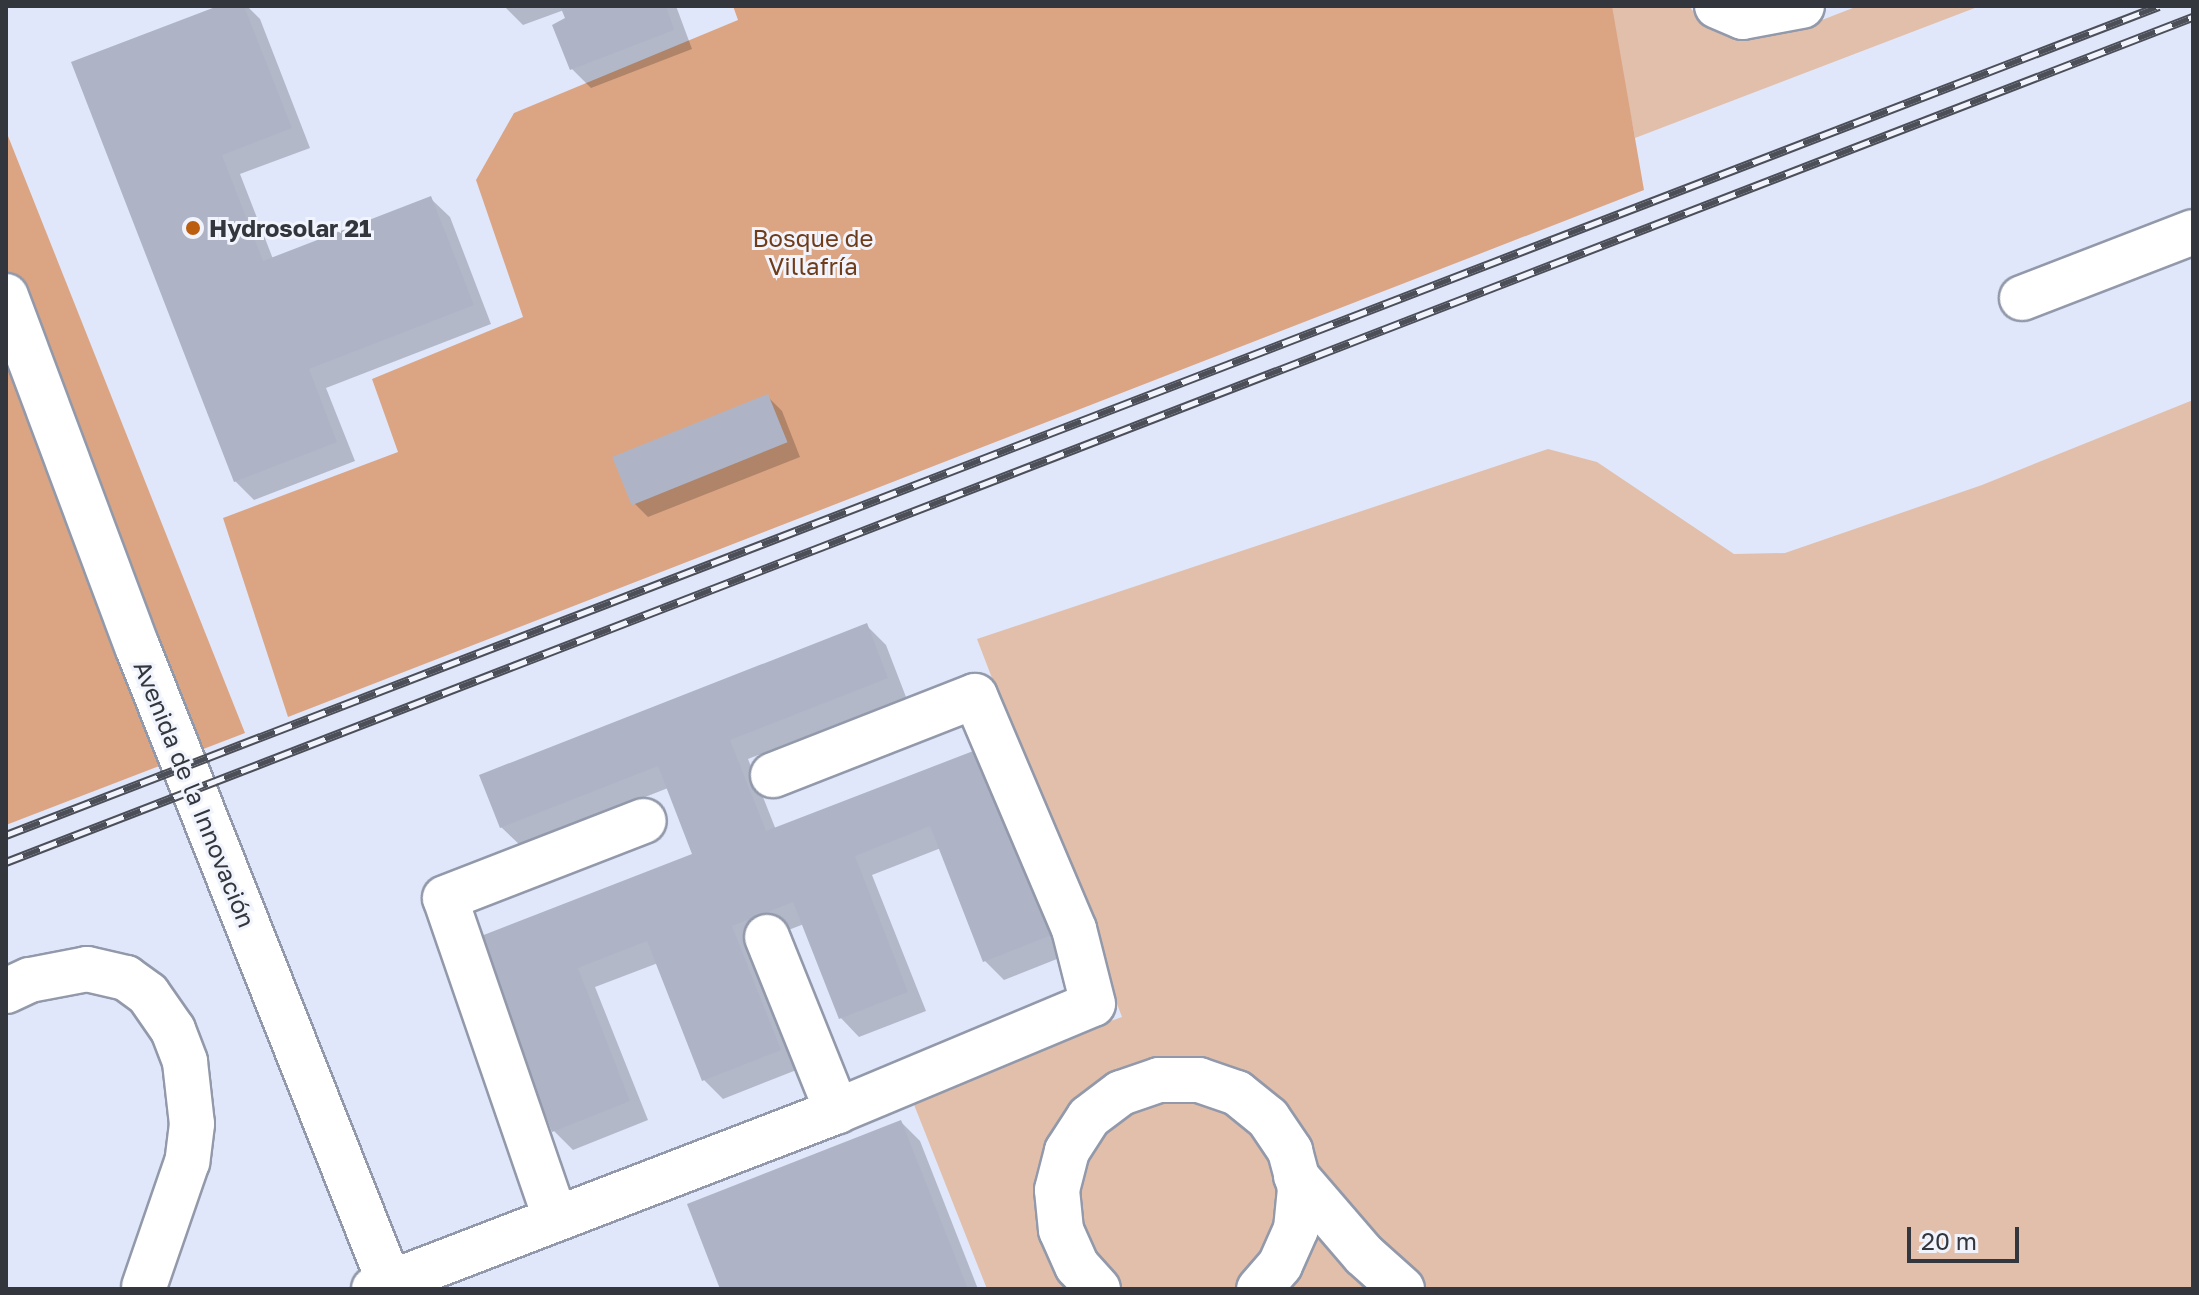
<!DOCTYPE html>
<html>
<head>
<meta charset="utf-8">
<style>
  body { margin:0 }
  #map { position:relative; width:2199px; height:1295px; overflow:hidden; background:#e0e7fa; font-family:"Golos Text",sans-serif }
  div>[style] { position:absolute }
  .green>* { inset:0; background:#e2bfab }
  .forest>* { inset:0; background:#dba584 }
  .shadow>* { inset:0; background:#0003 }
  .building>* { inset:0; background:#aeb4c6; transform-origin:0 0 }
  .roads { filter:drop-shadow(2px 0 #9299aa) drop-shadow(-2px 0 #9299aa) drop-shadow(0 2px #9299aa) drop-shadow(0 -2px #9299aa) }
  .minor>* { height:44px; margin:-22px; padding:0 22px; transform-origin:22px; border-radius:22px; background:#fff }
  .rail>* { height:9px; margin-top:-4.5px; transform-origin:0; background:repeating-linear-gradient(90deg,#f1f4fc 0 18px,#4c4f58 0 36px); box-sizing:border-box; border-block:2px solid #4c4f58 }
  .dots>* { width:22px; height:22px; translate:-50% -50%; box-sizing:border-box; border:4px solid #f1f4fc; border-radius:50% }
  span { translate:-50% -50%; white-space:nowrap; text-align:center; line-height:1.15; -webkit-text-stroke:6px #f1f4fc; paint-order:stroke }
  .poi-label { font-size:24px; color:#33363d; font-weight:700 }
  .left { translate:0 -50%; text-align:left }
  .park-label { font-size:24px; color:#6f3b18 }
  .street-label { font-size:24px; color:#33363d }
  .frame { position:absolute; inset:0; border:8px solid #33363d; pointer-events:none }
  .scale { position:absolute; left:1907px; top:1227px; width:112px; height:36px; box-sizing:border-box; border:4px solid #33363d; border-top:0; padding-left:10px; font-size:24px; line-height:28px; white-space:nowrap; color:#33363d; -webkit-text-stroke:6px #f1f4fc; paint-order:stroke }
</style>
</head>
<body>
<div id="map">
  <div class="green">
    <i style="clip-path:polygon(1609px 6px,1689px 6px,1704px 25px,1735px 38px,1791px 32px,1858px 6px,1980px 6px,1635px 138px)"></i>
    <i style="clip-path:polygon(2193px 400px,2193px 1289px,987px 1289px,909px 1092px,1122px 1017px,977px 639px,1548px 449px,1597px 462px,1734px 554px,1785px 553px,1982px 485px)"></i>
  </div>
  <div class="forest">
    <i style="clip-path:polygon(733px 6px,1612px 6px,1644px 190px,288px 717px,223px 518px,398px 452px,372px 379px,523px 317px,476px 180px,514px 113px,738px 20px)"></i>
    <i style="clip-path:polygon(6px 131px,245px 733px,6px 825px)"></i>
  </div>
  <div class="shadow">
    <i style="clip-path:polygon(223px 6px,247px 6px,260px 19px,310px 148px,240px 174px,273px 259px,430px 198px,450px 217px,491px 324px,326px 388px,355px 461px,254px 500px,235px 481px,73px 63px)"></i>
    <i style="clip-path:polygon(504px 6px,676px 6px,692px 49px,591px 88px,572px 69px,564px 10px,523px 25px)"></i>
    <i style="clip-path:polygon(768px 397px,782px 411px,800px 457px,648px 517px,634px 503px)"></i>
    <i style="clip-path:polygon(867px 626px,886px 645px,906px 697px,748px 759px,776px 830px,980px 750px,1072px 953px,1004px 980px,985px 961px,941px 848px,872px 875px,926px 1011px,859px 1037px,840px 1017px,804px 924px,750px 945px,799px 1069px,723px 1099px,704px 1080px,658px 963px,595px 987px,648px 1120px,573px 1150px,554px 1131px,479px 939px,695px 855px,668px 788px,521px 846px,501px 827px)"></i>
    <i style="clip-path:polygon(901px 1122px,920px 1141px,978px 1289px,722px 1289px)"></i>
  </div>
  <div class="building">
    <i style="clip-path:polygon(218px 6px,244px 6px,292px 128px,222px 155px,263px 261px,431px 196px,474px 305px,309px 369px,337px 442px,234px 482px,71px 62px)"></i>
    <i style="clip-path:polygon(560px 6px,666px 6px,674px 30px,570px 70px,552px 25px,565px 18px)"></i>
    <i style="left:768px;top:394px;width:52px;height:168px;rotate:68deg"></i>
    <i style="clip-path:polygon(867px 623px,888px 678px,730px 740px,766px 831px,981px 748px,1054px 934px,983px 962px,930px 826px,855px 856px,908px 992px,839px 1019px,793px 902px,732px 926px,781px 1050px,702px 1081px,647px 941px,578px 968px,630px 1101px,552px 1132px,476px 938px,692px 854px,658px 766px,500px 828px,479px 775px)"></i>
    <i style="clip-path:polygon(901px 1120px,968px 1289px,720px 1289px,687px 1204px)"></i>
  </div>
  <div class="roads">
    <div class="minor">
      <i style="left:1717px;top:6px;width:28px;rotate:23deg"></i>
      <i style="left:1743px;top:17px;width:60px;rotate:-10.6deg"></i>
      <i style="left:6px;top:296px;width:374px;rotate:69.5deg"></i>
      <i style="left:137px;top:646px;width:692px;rotate:68.37deg"></i>
      <i style="left:2022px;top:298px;width:183px;rotate:-21.1deg"></i>
      <i style="left:767px;top:937px;width:188px;rotate:68.1deg"></i>
      <i style="left:6px;top:991px;width:26px;rotate:-25deg"></i>
      <i style="left:30px;top:980px;width:58px;rotate:-10.9deg"></i>
      <i style="left:87px;top:969px;width:40px;rotate:13deg"></i>
      <i style="left:126px;top:978px;width:27px;rotate:36deg"></i>
      <i style="left:148px;top:994px;width:44px;rotate:55.2deg"></i>
      <i style="left:173px;top:1030px;width:34px;rotate:69deg"></i>
      <i style="left:185px;top:1062px;width:62px;rotate:83.6deg"></i>
      <i style="left:192px;top:1124px;width:38px;rotate:97deg"></i>
      <i style="left:187px;top:1162px;width:132px;rotate:109deg"></i>
      <i style="left:1296px;top:1176px;width:104px;rotate:49.3deg"></i>
      <i style="left:1364px;top:1255px;width:51px;rotate:41.8deg"></i>
      <i style="left:555px;top:1217px;width:337px;rotate:-109deg"></i>
      <i style="left:445px;top:898px;width:213px;rotate:-21.2deg"></i>
      <i style="left:374px;top:1289px;width:496px;rotate:-21deg"></i>
      <i style="left:837px;top:1111px;width:277px;rotate:-22.7deg"></i>
      <i style="left:1093px;top:1004px;width:77px;rotate:-104.2deg"></i>
      <i style="left:1074px;top:929px;width:253px;rotate:-113deg"></i>
      <i style="left:975px;top:696px;width:217px;rotate:158.6deg"></i>
      <i style="left:1098px;top:1289px;width:31px;rotate:-132deg"></i>
      <i style="left:1077px;top:1266px;width:39px;rotate:-114deg"></i>
      <i style="left:1061px;top:1230px;width:40px;rotate:-95.7deg"></i>
      <i style="left:1057px;top:1190px;width:40px;rotate:-75.6deg"></i>
      <i style="left:1067px;top:1151px;width:40px;rotate:-57.1deg"></i>
      <i style="left:1089px;top:1117px;width:40px;rotate:-37deg"></i>
      <i style="left:1121px;top:1093px;width:40px;rotate:-18.9deg"></i>
      <i style="left:1159px;top:1080px;width:40px"></i>
      <i style="left:1199px;top:1080px;width:40px;rotate:18.9deg"></i>
      <i style="left:1237px;top:1093px;width:40px;rotate:39deg"></i>
      <i style="left:1268px;top:1118px;width:40px;rotate:56deg"></i>
      <i style="left:1290px;top:1151px;width:39px;rotate:75deg"></i>
      <i style="left:1300px;top:1189px;width:40px;rotate:95.7deg"></i>
      <i style="left:1296px;top:1229px;width:39px;rotate:114deg"></i>
      <i style="left:1280px;top:1265px;width:32px;rotate:131deg"></i>
    </div>
  </div>
  <div class="rail">
    <i style="left:6px;top:835px;width:2307px;rotate:-21.06deg"></i>
    <i style="left:6px;top:862px;width:2345px;rotate:-21.13deg"></i>
  </div>
  <div class="dots">
    <i style="left:193px;top:228px;background:#bc5e10"></i>
  </div>
  <div class="poi-label">
    <span class="left" style="left:209px;top:228px">Hydrosolar 21</span>
  </div>
  <div class="park-label">
    <span style="left:813px;top:252px">Bosque de<br>Villafría</span>
  </div>
  <div class="street-label">
    <span style="left:195px;top:794px;rotate:68deg">Avenida de la Innovación</span>
  </div>
  <div class="frame"></div>
  <div class="scale">20 m</div>
</div>
</body>
</html>
